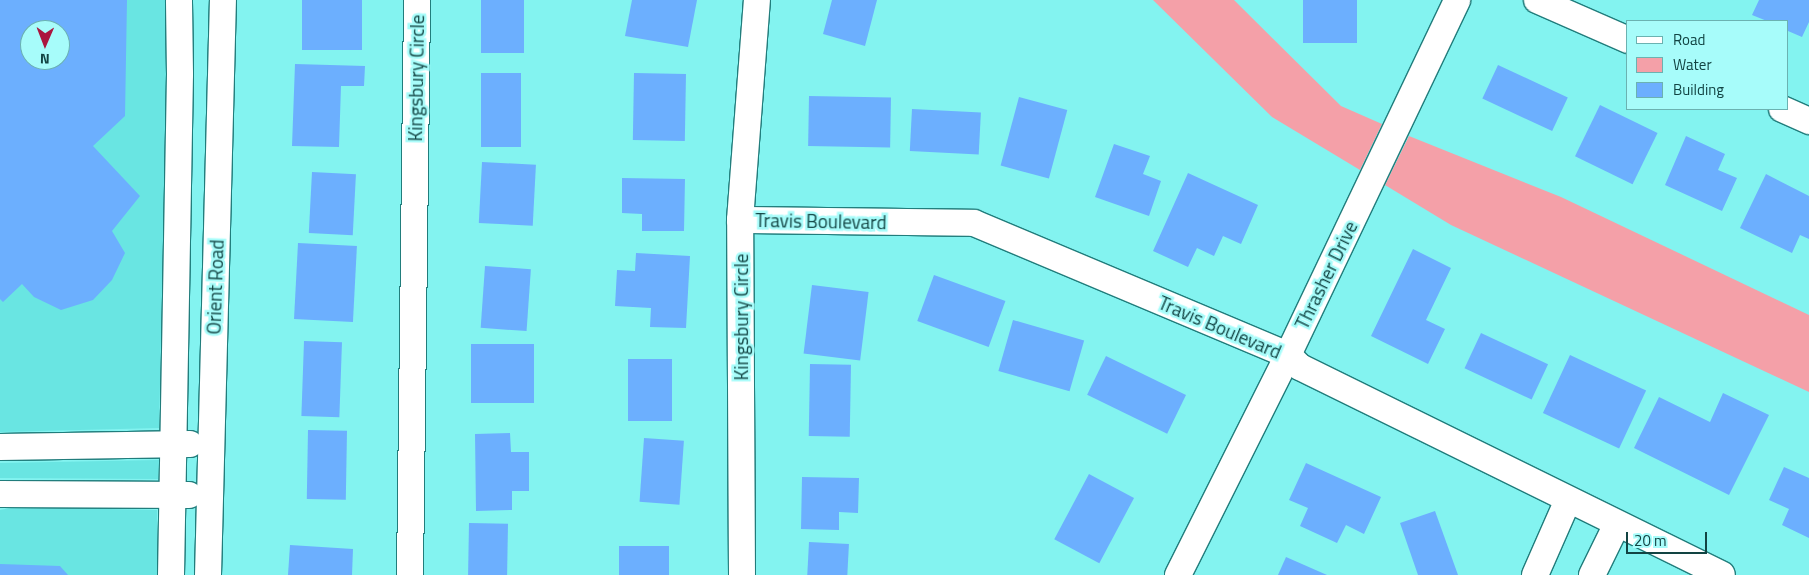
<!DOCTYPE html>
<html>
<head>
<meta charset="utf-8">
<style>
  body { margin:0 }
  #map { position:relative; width:1809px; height:575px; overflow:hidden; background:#83f3f0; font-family:"Titillium Web",sans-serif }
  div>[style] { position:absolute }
  .built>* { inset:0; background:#69e5e2 }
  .water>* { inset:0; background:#f4a0a8 }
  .building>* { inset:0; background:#6caffe; transform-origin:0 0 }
  .roads { filter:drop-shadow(1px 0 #217d7c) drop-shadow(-1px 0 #217d7c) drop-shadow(0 1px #217d7c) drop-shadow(0 -1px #217d7c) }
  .minor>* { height:26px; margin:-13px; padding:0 13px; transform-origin:13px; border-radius:13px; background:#fff }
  span { translate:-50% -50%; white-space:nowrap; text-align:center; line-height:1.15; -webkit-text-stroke:5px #a7fcfa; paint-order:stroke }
  .street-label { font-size:19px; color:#124443 }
  .legend { position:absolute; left:1626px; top:20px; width:162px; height:90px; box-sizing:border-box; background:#a7fcfa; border:1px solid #6bb2b1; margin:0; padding:6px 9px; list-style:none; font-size:15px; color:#124443 }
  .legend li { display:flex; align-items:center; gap:10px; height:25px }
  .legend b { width:25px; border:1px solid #6bb2b1 }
  .north { position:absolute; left:20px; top:20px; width:50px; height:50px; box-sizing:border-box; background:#a7fcfa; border:1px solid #6bb2b1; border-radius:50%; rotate:181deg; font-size:14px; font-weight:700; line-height:20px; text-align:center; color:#124443 }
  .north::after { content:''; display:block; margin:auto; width:18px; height:22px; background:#ab163f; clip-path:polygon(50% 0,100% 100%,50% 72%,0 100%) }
  .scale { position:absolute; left:1626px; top:532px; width:81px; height:22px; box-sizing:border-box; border:2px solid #124443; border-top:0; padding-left:6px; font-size:15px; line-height:18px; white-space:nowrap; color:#124443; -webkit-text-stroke:4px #a7fcfa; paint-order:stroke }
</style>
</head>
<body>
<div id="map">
  <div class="built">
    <i style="clip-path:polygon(evenodd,0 0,165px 0,167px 74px,159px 428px,0 432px,0 0,30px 30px,60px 30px,60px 60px,30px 60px,30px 30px)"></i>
    <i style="clip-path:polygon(159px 460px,158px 479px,0 478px,0 463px)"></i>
    <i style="clip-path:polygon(16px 507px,157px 510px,157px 575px,0 575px,0 510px)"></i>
  </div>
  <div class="water">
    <i style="clip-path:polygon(1153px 0,1234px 0,1341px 106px,1382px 124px,1360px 170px,1272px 117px)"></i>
    <i style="clip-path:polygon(1409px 136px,1561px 197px,1809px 315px,1809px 392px,1451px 225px,1385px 185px)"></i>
  </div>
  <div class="building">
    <i style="clip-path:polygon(evenodd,0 0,127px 0,125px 116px,93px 146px,140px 196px,112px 231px,125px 253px,112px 280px,93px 300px,61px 310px,34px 297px,22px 284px,3px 302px,0 299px,0 0,30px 30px,60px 30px,60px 60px,30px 60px,30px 30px)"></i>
    <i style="left:302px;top:0;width:60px;height:50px"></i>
    <i style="left:481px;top:0;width:43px;height:53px"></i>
    <i style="clip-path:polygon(632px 0,697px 0,688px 47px,625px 36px)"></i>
    <i style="clip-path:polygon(832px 0,877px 0,865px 46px,823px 34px)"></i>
    <i style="left:1303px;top:0;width:54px;height:43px"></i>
    <i style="clip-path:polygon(1759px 0,1809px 0,1809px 22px,1802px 37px,1788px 31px,1788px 21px,1767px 21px,1752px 15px)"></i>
    <i style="clip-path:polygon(295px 64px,365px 66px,364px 86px,341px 86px,339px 147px,292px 146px)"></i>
    <i style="left:1498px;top:65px;width:77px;height:37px;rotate:25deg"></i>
    <i style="left:481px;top:73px;width:40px;height:74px"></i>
    <i style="left:634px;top:73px;width:52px;height:67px;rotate:1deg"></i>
    <i style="left:809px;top:96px;width:82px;height:50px;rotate:1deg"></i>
    <i style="left:1019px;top:97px;width:50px;height:71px;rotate:15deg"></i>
    <i style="left:1600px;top:105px;width:64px;height:57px;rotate:26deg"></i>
    <i style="left:912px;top:109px;width:69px;height:42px;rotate:3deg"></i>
    <i style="clip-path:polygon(1686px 136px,1725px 154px,1718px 170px,1737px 178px,1722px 211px,1665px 185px)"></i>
    <i style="clip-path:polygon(1114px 144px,1150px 156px,1143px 174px,1161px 181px,1149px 216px,1095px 197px)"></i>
    <i style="left:482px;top:162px;width:54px;height:61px;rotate:3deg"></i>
    <i style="left:312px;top:172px;width:44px;height:61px;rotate:3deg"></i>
    <i style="clip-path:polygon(1188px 173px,1258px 205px,1241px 244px,1223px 236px,1214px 256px,1197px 248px,1188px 267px,1153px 251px)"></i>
    <i style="clip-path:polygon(1766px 174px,1809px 196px,1809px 239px,1800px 235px,1792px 253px,1740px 228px)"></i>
    <i style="clip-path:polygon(622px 178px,685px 179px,684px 231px,642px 231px,642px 214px,622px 213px)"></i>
    <i style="left:298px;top:243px;width:59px;height:76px;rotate:3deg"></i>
    <i style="clip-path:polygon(1413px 249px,1451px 268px,1426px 320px,1445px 329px,1428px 364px,1371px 336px)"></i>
    <i style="clip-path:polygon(636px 253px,690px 256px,686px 328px,650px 327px,651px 308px,615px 306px,617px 270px,635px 271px)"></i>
    <i style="left:485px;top:266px;width:46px;height:62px;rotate:4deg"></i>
    <i style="left:934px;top:275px;width:76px;height:49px;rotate:20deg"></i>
    <i style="left:812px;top:285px;width:57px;height:69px;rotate:7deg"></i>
    <i style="left:1013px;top:320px;width:74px;height:53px;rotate:16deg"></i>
    <i style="left:1481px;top:333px;width:74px;height:39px;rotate:25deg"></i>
    <i style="left:304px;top:341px;width:38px;height:75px;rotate:2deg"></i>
    <i style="left:534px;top:344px;width:59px;height:63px;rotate:90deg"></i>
    <i style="left:1570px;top:355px;width:84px;height:64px;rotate:25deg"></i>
    <i style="left:1106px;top:356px;width:89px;height:43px;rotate:26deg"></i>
    <i style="left:628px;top:359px;width:44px;height:62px"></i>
    <i style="left:810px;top:364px;width:41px;height:72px;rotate:1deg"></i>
    <i style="clip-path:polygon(1723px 393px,1769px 415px,1729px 495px,1634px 448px,1659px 397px,1710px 422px)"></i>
    <i style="left:308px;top:430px;width:39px;height:69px;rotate:1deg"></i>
    <i style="clip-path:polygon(510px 433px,511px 452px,529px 452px,529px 491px,512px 491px,512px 510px,476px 511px,475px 434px)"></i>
    <i style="left:644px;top:438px;width:40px;height:64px;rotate:4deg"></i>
    <i style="clip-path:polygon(1306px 463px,1381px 497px,1364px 534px,1346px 525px,1337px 543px,1300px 526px,1308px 508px,1289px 500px)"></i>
    <i style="clip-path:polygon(1784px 467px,1809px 478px,1809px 538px,1782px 525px,1789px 509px,1769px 500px)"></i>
    <i style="left:1089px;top:474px;width:51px;height:74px;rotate:28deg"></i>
    <i style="clip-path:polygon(802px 477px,859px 478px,858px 513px,839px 512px,839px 530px,801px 529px)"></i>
    <i style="clip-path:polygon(1435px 511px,1458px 575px,1418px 575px,1400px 523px)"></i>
    <i style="left:469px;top:523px;width:39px;height:52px;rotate:1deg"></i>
    <i style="left:809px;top:542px;width:40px;height:33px;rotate:3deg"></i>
    <i style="clip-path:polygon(290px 545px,353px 549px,352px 575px,288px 575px)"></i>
    <i style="left:619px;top:546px;width:50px;height:29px"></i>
    <i style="clip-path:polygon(1286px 557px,1327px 575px,1278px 575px)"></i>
    <i style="clip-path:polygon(0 564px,60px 566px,68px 575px,0 575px)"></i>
  </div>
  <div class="roads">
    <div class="minor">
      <i style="left:1537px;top:0;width:99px;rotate:23.7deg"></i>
      <i style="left:1782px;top:109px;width:30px;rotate:24deg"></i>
      <i style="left:740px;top:220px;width:234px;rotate:0.7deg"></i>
      <i style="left:974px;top:223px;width:341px;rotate:22.8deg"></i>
      <i style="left:1288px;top:355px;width:17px;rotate:45deg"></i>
      <i style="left:1300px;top:367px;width:470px;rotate:26.2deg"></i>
      <i style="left:0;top:447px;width:190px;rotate:-0.9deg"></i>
      <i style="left:0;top:494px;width:189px;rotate:0.3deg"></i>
      <i style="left:171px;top:575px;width:501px;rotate:-88.97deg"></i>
      <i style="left:180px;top:74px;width:74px;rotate:-90.8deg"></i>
      <i style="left:208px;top:575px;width:575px;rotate:-88.51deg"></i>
      <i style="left:410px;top:575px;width:575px;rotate:-89.3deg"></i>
      <i style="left:742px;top:575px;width:355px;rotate:-90.3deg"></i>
      <i style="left:740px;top:220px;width:221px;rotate:-85.6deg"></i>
      <i style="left:1178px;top:575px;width:246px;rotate:-63.4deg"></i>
      <i style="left:1288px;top:355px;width:393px;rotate:-64.5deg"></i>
      <i style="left:1535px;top:575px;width:82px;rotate:-66.3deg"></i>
      <i style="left:1592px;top:575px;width:57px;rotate:-63.9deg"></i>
    </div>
  </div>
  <div class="street-label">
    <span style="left:416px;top:78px;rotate:-89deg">Kingsbury Circle</span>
    <span style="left:821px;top:221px;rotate:1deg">Travis Boulevard</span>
    <span style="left:1326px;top:275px;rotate:-64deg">Thrasher Drive</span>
    <span style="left:215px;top:287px;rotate:-88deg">Orient Road</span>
    <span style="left:741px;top:317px;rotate:-90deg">Kingsbury Circle</span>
    <span style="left:1220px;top:327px;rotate:23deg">Travis Boulevard</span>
  </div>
  <ul class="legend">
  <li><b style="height:6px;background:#fff"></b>Road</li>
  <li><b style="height:14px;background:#f4a0a8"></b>Water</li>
  <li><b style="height:14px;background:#6caffe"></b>Building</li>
  </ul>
  <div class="north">N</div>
  <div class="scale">20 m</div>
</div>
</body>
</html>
